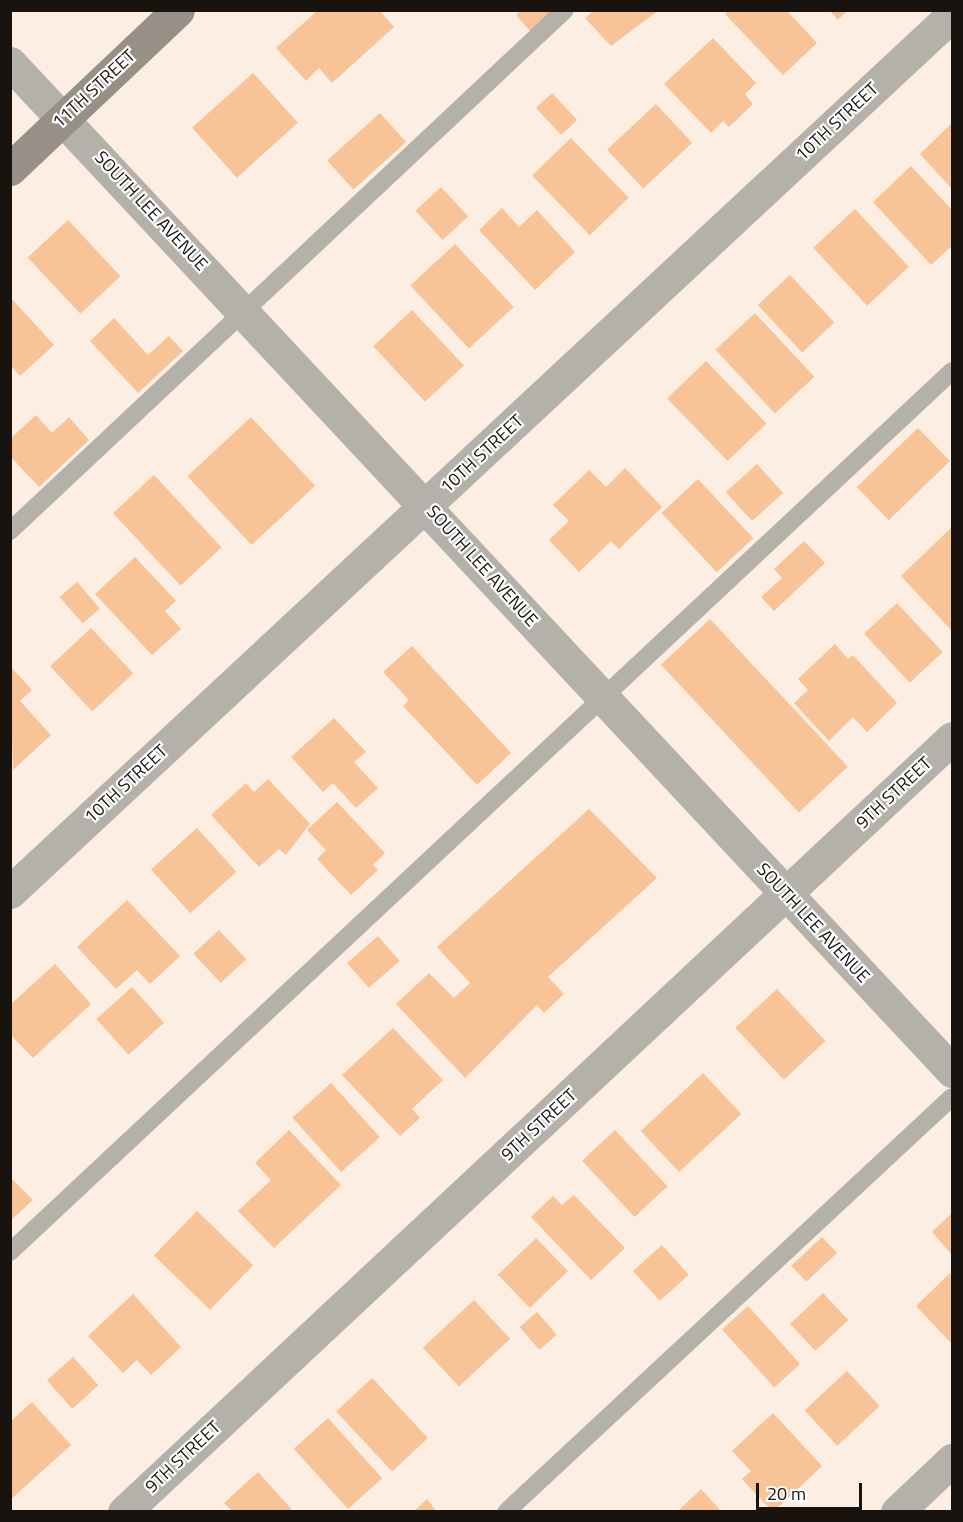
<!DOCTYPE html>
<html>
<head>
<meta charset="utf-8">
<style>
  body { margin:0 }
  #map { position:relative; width:963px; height:1522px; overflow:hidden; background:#fceee2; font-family:"Titillium Web",sans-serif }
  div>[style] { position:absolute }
  .building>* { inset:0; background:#f7c397; transform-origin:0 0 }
  .lane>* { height:18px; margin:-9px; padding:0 9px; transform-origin:9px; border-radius:9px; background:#b4b0aa }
  .street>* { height:33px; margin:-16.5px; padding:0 16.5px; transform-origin:16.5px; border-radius:16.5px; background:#b4b0aa }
  .secondary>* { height:33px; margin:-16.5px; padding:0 16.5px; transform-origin:16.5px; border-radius:16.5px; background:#969087 }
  span { translate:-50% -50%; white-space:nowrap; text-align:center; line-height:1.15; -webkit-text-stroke:4.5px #fefefe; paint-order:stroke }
  .street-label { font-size:18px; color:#18130f }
  .frame { position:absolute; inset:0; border:12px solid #18130f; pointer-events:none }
  .scale { position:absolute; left:756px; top:1483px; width:106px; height:27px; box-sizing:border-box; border:3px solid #18130f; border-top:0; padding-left:8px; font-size:18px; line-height:21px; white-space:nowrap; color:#18130f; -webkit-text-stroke:4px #fefefe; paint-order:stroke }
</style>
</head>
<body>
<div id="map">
  <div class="building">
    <i style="clip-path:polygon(318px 10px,379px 10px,394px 27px,332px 83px,319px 68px,306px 81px,276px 48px)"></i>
    <i style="clip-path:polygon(521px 10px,553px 10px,531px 32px,516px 15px)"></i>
    <i style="clip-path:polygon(594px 10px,659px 10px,611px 46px,585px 18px)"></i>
    <i style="clip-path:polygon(729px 10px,786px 10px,817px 43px,783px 75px,725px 14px)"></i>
    <i style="clip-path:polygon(829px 10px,848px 10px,838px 20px)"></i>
    <i style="clip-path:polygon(713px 38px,756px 83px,745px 94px,753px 104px,729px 127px,723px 121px,711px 133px,664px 84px)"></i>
    <i style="left:253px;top:73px;width:67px;height:82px;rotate:48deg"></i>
    <i style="left:552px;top:93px;width:37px;height:22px;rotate:47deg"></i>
    <i style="left:656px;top:104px;width:53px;height:67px;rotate:47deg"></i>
    <i style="left:380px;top:113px;width:39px;height:71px;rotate:48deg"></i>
    <i style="clip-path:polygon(952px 123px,952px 189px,920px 154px)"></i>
    <i style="left:571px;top:138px;width:83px;height:54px;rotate:46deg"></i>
    <i style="clip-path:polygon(911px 166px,952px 210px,952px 246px,931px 265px,873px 202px)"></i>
    <i style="left:441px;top:187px;width:40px;height:35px;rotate:47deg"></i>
    <i style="clip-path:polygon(502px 208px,519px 227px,537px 210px,575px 252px,535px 290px,479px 230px)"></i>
    <i style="left:855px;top:209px;width:79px;height:57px;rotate:47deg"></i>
    <i style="left:68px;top:220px;width:77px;height:55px;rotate:47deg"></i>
    <i style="left:455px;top:244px;width:86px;height:61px;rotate:47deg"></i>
    <i style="left:790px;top:275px;width:65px;height:44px;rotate:47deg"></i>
    <i style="clip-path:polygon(10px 297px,54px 345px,20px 376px,10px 365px)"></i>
    <i style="left:412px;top:310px;width:76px;height:53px;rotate:47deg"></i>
    <i style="left:755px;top:313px;width:87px;height:54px;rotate:47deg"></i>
    <i style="clip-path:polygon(114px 318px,148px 355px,169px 336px,183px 351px,138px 393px,90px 341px)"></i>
    <i style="left:706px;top:361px;width:87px;height:54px;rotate:46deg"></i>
    <i style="clip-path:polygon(36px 415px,52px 433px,69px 417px,89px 440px,39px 487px,10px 456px,10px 439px)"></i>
    <i style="left:251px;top:417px;width:94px;height:87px;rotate:47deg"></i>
    <i style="left:918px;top:428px;width:46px;height:85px;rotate:46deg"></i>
    <i style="left:757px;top:464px;width:39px;height:42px;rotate:48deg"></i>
    <i style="clip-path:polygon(625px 468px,662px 507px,619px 549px,611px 541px,579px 572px,549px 540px,569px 521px,553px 505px,589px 470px,606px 487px)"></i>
    <i style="left:154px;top:475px;width:99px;height:56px;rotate:47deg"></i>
    <i style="left:698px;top:479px;width:81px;height:50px;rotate:47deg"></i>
    <i style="clip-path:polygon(952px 527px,952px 631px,901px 576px)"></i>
    <i style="clip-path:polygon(804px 541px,825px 563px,774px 611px,761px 597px,782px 578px,774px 569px)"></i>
    <i style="clip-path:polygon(135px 557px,176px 601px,165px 611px,181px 629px,152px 655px,95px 594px)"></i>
    <i style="left:77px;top:582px;width:35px;height:23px;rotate:49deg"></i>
    <i style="left:897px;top:603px;width:67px;height:45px;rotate:47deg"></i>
    <i style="left:710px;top:619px;width:202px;height:67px;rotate:47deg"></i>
    <i style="left:91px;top:628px;width:62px;height:56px;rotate:47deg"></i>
    <i style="clip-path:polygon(835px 644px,848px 659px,853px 655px,897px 703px,867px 732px,853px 717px,829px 741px,794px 703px,808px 690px,798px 679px)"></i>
    <i style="clip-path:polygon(412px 646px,511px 753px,477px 785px,403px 706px,409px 700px,383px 672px)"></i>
    <i style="clip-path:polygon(10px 666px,32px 690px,20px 701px,51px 735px,13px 770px)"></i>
    <i style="clip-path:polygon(334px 718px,366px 752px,354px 762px,378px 788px,356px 808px,333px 783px,323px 792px,291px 757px)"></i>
    <i style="clip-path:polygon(268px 779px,310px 824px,286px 855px,279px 849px,259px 867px,211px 815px,246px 783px,254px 792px)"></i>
    <i style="clip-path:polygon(337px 802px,385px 853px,373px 865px,378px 870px,351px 895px,317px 859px,326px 850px,307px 830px)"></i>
    <i style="clip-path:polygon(589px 809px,657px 878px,548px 977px,564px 994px,544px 1013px,537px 1005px,465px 1078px,396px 1004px,429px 973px,454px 998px,470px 983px,437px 947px)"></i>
    <i style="left:197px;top:828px;width:59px;height:62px;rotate:48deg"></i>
    <i style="clip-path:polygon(127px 900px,180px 956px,150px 984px,137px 970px,116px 989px,77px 947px)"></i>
    <i style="left:219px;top:930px;width:40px;height:35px;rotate:47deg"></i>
    <i style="left:378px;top:936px;width:33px;height:41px;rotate:49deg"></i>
    <i style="clip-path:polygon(55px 964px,91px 1004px,33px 1058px,10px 1034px,10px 1005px)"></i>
    <i style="left:132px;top:987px;width:48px;height:48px;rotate:48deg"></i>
    <i style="left:777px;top:989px;width:71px;height:57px;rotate:47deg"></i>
    <i style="clip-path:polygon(393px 1028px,443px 1080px,412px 1109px,420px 1118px,400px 1136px,342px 1075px)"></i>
    <i style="left:703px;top:1073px;width:56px;height:85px;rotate:47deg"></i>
    <i style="left:331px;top:1083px;width:73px;height:52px;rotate:48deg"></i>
    <i style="clip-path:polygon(289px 1130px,341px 1185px,274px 1248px,238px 1211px,271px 1180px,255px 1163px)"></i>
    <i style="left:615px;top:1130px;width:77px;height:45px;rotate:47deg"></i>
    <i style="clip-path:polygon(10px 1177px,33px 1200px,10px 1221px)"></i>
    <i style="clip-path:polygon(574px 1195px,625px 1248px,591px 1280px,531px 1217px,553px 1196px,562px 1205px)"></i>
    <i style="left:197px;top:1211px;width:78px;height:62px;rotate:44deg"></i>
    <i style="clip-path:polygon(952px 1213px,952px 1255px,932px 1232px)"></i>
    <i style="left:822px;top:1237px;width:22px;height:42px;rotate:47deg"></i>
    <i style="left:536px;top:1238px;width:46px;height:53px;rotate:46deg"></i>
    <i style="left:662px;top:1245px;width:40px;height:39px;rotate:48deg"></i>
    <i style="clip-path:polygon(950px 1273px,952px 1276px,952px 1344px,916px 1306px)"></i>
    <i style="left:823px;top:1293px;width:37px;height:45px;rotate:47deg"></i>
    <i style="clip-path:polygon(133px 1294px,181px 1347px,151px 1375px,137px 1360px,123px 1373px,88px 1336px)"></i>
    <i style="left:474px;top:1300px;width:53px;height:70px;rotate:47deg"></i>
    <i style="left:748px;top:1306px;width:78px;height:35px;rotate:48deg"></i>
    <i style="left:537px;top:1312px;width:30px;height:23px;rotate:49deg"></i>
    <i style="left:73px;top:1357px;width:38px;height:35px;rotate:48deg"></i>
    <i style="left:847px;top:1371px;width:48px;height:58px;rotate:47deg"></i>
    <i style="left:372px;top:1378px;width:82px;height:49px;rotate:47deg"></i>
    <i style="clip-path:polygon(32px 1402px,71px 1445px,10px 1500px,10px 1422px)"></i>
    <i style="clip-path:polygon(773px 1413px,822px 1466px,773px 1512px,742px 1479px,751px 1471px,732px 1451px)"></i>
    <i style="left:328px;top:1418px;width:81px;height:46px;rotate:48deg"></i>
    <i style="clip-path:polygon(258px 1472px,294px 1512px,233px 1512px,224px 1503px)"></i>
    <i style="clip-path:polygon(701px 1489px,722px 1512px,677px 1512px)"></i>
    <i style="clip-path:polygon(427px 1499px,437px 1512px,413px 1512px)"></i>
  </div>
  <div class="lane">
    <i style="left:10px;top:531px;width:761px;rotate:-43.19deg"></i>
    <i style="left:10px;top:1252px;width:1290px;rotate:-43.08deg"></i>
    <i style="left:506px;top:1512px;width:609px;rotate:-42.94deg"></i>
  </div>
  <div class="street">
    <i style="left:10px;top:63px;width:1380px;rotate:46.94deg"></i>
    <i style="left:10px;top:892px;width:1287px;rotate:-42.95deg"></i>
    <i style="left:124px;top:1512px;width:1133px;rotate:-43.07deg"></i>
    <i style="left:897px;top:1512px;width:76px;rotate:-43.4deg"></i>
  </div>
  <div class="secondary">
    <i style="left:10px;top:169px;width:231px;rotate:-43.4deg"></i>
  </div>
  <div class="street-label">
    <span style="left:94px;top:89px;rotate:-43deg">11TH STREET</span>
    <span style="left:837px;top:122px;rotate:-43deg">10TH STREET</span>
    <span style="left:151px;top:211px;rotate:47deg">SOUTH LEE AVENUE</span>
    <span style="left:482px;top:454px;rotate:-43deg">10TH STREET</span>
    <span style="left:482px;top:566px;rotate:48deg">SOUTH LEE AVENUE</span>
    <span style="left:126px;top:784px;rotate:-43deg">10TH STREET</span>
    <span style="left:894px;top:793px;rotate:-43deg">9TH STREET</span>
    <span style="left:813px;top:923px;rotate:47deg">SOUTH LEE AVENUE</span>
    <span style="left:539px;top:1125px;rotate:-43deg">9TH STREET</span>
    <span style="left:183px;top:1457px;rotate:-43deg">9TH STREET</span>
  </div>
  <div class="frame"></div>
  <div class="scale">20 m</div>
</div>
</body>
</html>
